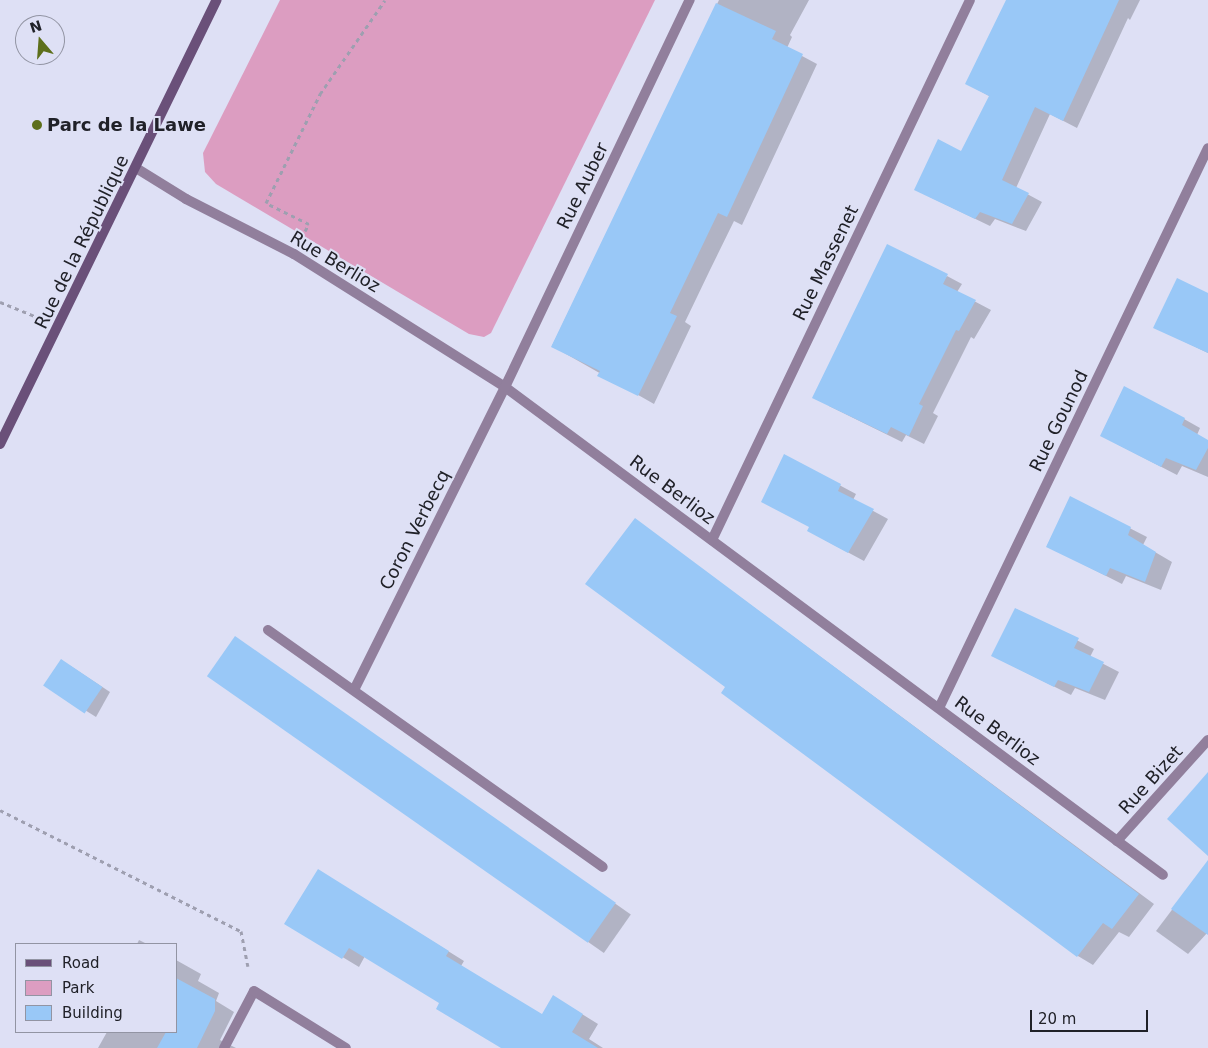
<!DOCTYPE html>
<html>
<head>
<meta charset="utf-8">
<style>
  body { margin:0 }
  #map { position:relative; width:1208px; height:1048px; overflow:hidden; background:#dee0f5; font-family:"DejaVu Sans",sans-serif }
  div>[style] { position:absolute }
  .green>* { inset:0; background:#dc9dc1 }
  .shadow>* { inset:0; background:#0003; transform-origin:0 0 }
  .building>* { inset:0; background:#99c8f7; transform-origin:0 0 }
  .path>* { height:3px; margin-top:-1.5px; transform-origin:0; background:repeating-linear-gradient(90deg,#9e9fb0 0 4px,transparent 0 8px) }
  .minor>* { height:10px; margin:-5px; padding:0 5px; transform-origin:5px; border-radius:5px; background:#917f9c }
  .secondary>* { height:10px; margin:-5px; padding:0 5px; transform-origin:5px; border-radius:5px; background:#6a5079 }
  .dots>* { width:14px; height:14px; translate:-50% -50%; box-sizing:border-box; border:2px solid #dee0f5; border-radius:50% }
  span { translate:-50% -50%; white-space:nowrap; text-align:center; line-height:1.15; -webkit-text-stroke:4px #dee0f5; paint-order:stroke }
  .poi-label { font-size:18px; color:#202128; font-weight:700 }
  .left { translate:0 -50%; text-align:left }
  .street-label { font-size:18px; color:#202128 }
  .legend { position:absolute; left:15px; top:943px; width:162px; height:90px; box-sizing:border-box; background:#dee0f5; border:1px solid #9294a3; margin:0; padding:6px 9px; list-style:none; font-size:15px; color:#202128 }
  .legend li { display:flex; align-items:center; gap:10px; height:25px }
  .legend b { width:25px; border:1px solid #9294a3 }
  .north { position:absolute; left:15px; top:15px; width:50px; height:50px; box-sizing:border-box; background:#dee0f5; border:1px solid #9294a3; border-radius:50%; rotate:342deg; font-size:14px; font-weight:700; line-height:20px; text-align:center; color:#202128 }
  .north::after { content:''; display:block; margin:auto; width:18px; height:22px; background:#5d6f1b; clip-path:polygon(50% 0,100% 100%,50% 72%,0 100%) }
  .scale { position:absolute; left:1030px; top:1010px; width:118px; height:22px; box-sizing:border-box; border:2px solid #202128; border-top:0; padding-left:6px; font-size:15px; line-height:18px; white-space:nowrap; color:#202128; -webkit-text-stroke:4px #dee0f5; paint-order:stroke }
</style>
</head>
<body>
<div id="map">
  <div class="green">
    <i style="clip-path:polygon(280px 0,655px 0,491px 333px,484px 337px,469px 334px,216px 184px,205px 172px,203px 153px)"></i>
  </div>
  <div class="shadow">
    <i style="clip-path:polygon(719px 0,809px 0,790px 35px,792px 37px,787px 48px,817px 64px,742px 225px,734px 221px,709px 272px,685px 322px,691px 326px,654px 404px,552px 346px)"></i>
    <i style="clip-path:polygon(1008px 0,1140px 0,1130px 20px,1128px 18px,1077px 128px,1050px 114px,1016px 188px,1042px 202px,1026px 231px,995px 219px,990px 226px,930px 197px,961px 152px,991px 97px,967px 84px)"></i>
    <i style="clip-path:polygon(947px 276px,962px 284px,957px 292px,991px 310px,974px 339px,971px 337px,933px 413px,938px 416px,924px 444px,906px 435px,902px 442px,829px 406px)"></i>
    <i style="clip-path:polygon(1208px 294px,1208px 353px,1154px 327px)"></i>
    <i style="clip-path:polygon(1184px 419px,1200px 428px,1197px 435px,1208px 441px,1208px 477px,1182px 466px,1177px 475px,1117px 444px)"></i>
    <i style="clip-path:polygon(785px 456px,856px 494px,853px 500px,888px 519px,864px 561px,825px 540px,810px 528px)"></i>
    <i style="clip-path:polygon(1071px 498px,1147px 537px,1143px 545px,1172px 562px,1161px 590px,1126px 576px,1122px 584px,1047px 546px)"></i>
    <i style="clip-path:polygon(636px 520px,1154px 904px,1129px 937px,1119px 932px,1093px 965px,1078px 956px,727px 687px)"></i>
    <i style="clip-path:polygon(1016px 609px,1094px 649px,1090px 657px,1119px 672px,1105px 700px,1075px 688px,1071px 695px,1009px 664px)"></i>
    <i style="left:236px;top:638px;width:482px;height:47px;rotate:35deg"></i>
    <i style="clip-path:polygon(69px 665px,110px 692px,96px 717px,45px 685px)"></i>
    <i style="clip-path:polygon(1208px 862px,1208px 932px,1188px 954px,1156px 931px)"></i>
    <i style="clip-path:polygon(334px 880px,464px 961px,461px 966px,542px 1015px,569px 1006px,598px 1024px,589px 1039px,603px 1048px,504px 1048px,441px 1002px,365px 956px,359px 967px,286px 923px)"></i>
    <i style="clip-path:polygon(139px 940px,147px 944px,137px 944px)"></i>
    <i style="clip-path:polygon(176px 960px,201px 974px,198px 981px,219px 993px,216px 1001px,234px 1012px,220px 1040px,236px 1048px,98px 1048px,107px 1032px,176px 1032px)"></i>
  </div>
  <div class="building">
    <i style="clip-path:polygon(1006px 0,1119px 0,1063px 121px,1035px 107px,1002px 180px,1029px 193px,1012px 224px,980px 212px,975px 219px,914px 190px,938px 139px,961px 151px,989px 96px,965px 84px)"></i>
    <i style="clip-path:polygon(716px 3px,776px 31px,772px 39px,803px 54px,727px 217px,718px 213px,670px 313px,677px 316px,638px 396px,597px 376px,600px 371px,551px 347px)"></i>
    <i style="clip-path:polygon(887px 244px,948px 274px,943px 284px,976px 300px,959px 331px,956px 330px,919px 404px,923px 406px,909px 436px,891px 427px,887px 434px,812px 398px)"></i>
    <i style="clip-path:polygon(1177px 278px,1208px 293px,1208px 353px,1153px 328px)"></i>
    <i style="clip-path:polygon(1124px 386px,1185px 418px,1182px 425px,1208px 440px,1208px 448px,1196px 470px,1166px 458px,1161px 467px,1100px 436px)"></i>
    <i style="clip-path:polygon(784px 454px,841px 484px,838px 491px,874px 509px,848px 553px,807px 531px,809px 527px,761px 502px)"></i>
    <i style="clip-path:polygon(1070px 496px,1131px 527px,1128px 535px,1156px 552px,1145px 582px,1110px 568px,1106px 576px,1046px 547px)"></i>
    <i style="clip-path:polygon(635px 518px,1139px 894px,1112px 929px,1103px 923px,1077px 957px,721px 693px,725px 687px,585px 584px)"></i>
    <i style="clip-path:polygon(1015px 608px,1079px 638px,1074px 648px,1104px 662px,1089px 692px,1058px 680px,1054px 687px,991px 656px)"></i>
    <i style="left:235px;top:636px;width:465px;height:49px;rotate:35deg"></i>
    <i style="left:61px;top:659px;width:50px;height:32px;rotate:34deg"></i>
    <i style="clip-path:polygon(1208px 772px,1208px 856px,1167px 819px)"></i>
    <i style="clip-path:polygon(1208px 860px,1208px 935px,1171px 909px)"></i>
    <i style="clip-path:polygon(318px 869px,449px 951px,446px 956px,542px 1014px,553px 995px,583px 1014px,572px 1032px,598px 1048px,501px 1048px,436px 1009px,439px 1003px,349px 948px,342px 959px,284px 924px)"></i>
    <i style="clip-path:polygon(176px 978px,215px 999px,215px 1011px,197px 1048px,157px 1048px,166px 1032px,176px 1032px)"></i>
  </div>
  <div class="path">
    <i style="left:305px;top:231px;width:8px;rotate:-60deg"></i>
    <i style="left:309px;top:224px;width:48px;rotate:-154deg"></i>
    <i style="left:266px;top:203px;width:122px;rotate:-63.6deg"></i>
    <i style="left:320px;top:94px;width:114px;rotate:-55.3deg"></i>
    <i style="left:0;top:302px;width:37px;rotate:22deg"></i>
    <i style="left:0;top:810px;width:270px;rotate:26.7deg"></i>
    <i style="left:241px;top:931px;width:36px;rotate:79deg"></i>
  </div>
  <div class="minor">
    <i style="left:136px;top:168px;width:59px;rotate:31.8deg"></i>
    <i style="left:186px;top:199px;width:121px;rotate:27deg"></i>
    <i style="left:294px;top:254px;width:249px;rotate:32.2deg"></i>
    <i style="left:505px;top:387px;width:819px;rotate:36.56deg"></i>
    <i style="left:712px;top:540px;width:598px;rotate:-64.46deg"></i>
    <i style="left:268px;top:630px;width:410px;rotate:35.3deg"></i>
    <i style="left:355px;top:688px;width:336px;rotate:-63.5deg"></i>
    <i style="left:505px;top:387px;width:429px;rotate:-64.5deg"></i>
    <i style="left:939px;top:708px;width:621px;rotate:-64.34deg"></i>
    <i style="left:1117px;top:841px;width:136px;rotate:-48deg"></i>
    <i style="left:224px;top:1048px;width:64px;rotate:-62.2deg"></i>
    <i style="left:254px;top:991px;width:108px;rotate:31.8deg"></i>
  </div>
  <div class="secondary">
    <i style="left:0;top:444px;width:494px;rotate:-64deg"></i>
  </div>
  <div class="dots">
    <i style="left:37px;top:125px;background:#5d6f1b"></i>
  </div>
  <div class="poi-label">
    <span class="left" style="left:47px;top:125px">Parc de la Lawe</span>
  </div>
  <div class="street-label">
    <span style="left:583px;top:186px;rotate:-64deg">Rue Auber</span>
    <span style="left:82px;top:242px;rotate:-64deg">Rue de la République</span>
    <span style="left:335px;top:262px;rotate:31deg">Rue Berlioz</span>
    <span style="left:826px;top:263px;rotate:-64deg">Rue Massenet</span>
    <span style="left:1059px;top:421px;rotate:-64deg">Rue Gounod</span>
    <span style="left:672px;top:490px;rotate:37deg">Rue Berlioz</span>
    <span style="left:415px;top:530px;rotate:-63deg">Coron Verbecq</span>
    <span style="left:997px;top:731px;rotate:37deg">Rue Berlioz</span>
    <span style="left:1151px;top:780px;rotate:-48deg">Rue Bizet</span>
  </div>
  <ul class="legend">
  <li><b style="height:6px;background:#6a5079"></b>Road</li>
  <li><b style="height:14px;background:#dc9dc1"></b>Park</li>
  <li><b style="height:14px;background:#99c8f7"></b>Building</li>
  </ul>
  <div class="north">N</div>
  <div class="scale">20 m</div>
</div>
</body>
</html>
